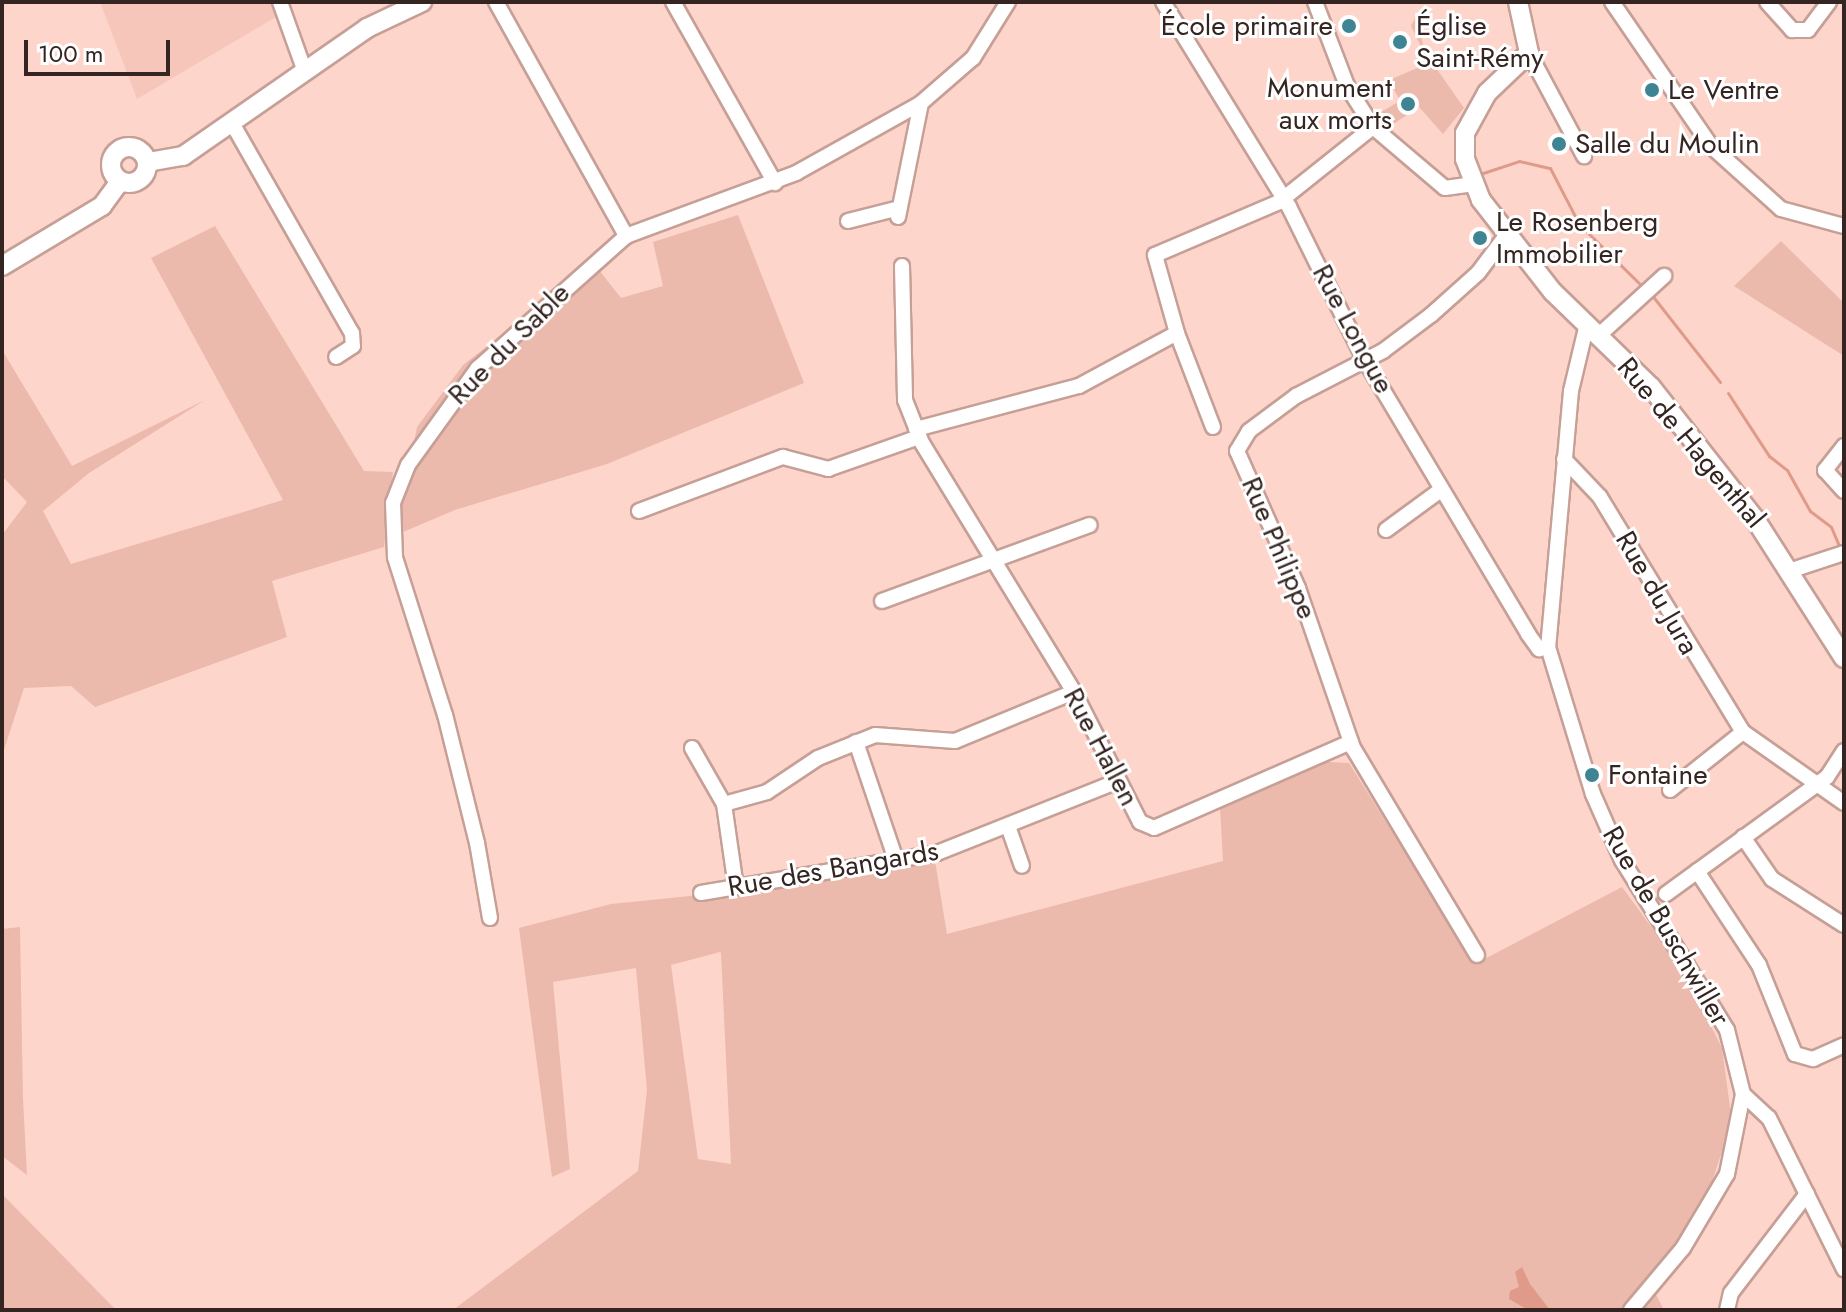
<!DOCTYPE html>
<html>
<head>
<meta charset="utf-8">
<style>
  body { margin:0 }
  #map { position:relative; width:1846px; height:1312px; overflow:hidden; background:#fed5cb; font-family:Jost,sans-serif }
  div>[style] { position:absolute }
  .built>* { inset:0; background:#f7c6bb }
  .green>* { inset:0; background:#ecb9ad }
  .water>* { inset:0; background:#df9a8a }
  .stream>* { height:3px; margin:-1.5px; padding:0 1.5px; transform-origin:1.5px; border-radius:1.5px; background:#df9a8a }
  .roads { filter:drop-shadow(2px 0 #c69f96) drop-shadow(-2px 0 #c69f96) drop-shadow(0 2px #c69f96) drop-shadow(0 -2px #c69f96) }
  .minor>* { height:14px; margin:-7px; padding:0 7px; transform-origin:7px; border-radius:7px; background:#fff }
  .major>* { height:18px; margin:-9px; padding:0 9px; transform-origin:9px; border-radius:9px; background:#fff }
  .major>.ring { margin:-9px; padding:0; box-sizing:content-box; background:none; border:18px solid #fff; border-radius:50% }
  .dots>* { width:22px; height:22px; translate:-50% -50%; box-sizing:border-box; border:4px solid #fff; border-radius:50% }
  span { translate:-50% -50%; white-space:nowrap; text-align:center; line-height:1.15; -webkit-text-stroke:6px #fff; paint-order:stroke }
  .poi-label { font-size:28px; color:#352522 }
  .right { translate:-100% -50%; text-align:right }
  .left { translate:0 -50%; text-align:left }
  .street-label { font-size:28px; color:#352522 }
  .frame { position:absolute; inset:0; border:4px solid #352522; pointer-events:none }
  .scale { position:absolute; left:24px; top:40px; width:146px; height:36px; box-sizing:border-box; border:4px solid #352522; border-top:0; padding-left:10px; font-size:24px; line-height:28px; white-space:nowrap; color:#352522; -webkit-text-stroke:6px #fff; paint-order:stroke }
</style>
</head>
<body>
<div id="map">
  <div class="built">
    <i style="clip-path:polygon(100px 2px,271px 2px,276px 17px,137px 99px)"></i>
  </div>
  <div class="green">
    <i style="clip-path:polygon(1416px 16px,1425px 52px,1464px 108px,1443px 134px,1419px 107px,1389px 127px,1379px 113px,1400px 101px,1389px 80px,1429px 63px,1411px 26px)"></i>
    <i style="clip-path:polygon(738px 215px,804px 383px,607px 464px,455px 510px,396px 535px,417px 427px,463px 365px,526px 316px,599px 270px,621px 298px,663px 286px,653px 242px)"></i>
    <i style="clip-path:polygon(215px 226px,364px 471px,393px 472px,384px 547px,272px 581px,287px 637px,95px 707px,71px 686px,24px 688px,2px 756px,2px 535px,27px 502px,2px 476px,2px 350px,72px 466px,205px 400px,89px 473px,43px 511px,71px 564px,283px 500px,151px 258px)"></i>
    <i style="clip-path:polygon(1781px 241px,1844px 303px,1844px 356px,1734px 286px)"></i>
    <i style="clip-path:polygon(evenodd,1328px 762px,1349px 763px,1475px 964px,1622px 887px,1683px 970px,1722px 1048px,1732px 1122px,1704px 1205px,1648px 1279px,1664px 1310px,453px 1310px,638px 1171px,647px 1090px,636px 968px,553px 982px,570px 1169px,552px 1177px,519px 928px,611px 904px,768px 888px,935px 861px,947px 934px,1223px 861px,1220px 807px,1328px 762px,720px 952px,721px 953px,731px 1164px,698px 1159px,671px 965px,720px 952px)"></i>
    <i style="clip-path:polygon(20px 927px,23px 1099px,27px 1175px,2px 1156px,2px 929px)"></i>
    <i style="clip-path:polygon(2px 1194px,63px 1256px,116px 1310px,2px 1310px)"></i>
  </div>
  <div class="water">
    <i style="clip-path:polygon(1522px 1267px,1530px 1284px,1550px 1310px,1528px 1310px,1509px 1299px,1510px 1291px,1519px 1287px,1515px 1272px)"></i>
  </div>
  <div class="stream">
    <i style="left:1480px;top:174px;width:41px;rotate:-18.4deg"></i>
    <i style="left:1519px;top:161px;width:32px;rotate:13deg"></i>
    <i style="left:1550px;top:168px;width:63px;rotate:62.6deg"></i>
    <i style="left:1579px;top:224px;width:93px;rotate:44.6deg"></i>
    <i style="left:1651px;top:294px;width:112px;rotate:51.9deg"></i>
    <i style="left:1728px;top:393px;width:75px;rotate:56.9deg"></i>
    <i style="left:1769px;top:456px;width:23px;rotate:38deg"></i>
    <i style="left:1787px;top:470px;width:47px;rotate:60.7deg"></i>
    <i style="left:1810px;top:511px;width:26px;rotate:37deg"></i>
    <i style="left:1831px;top:527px;width:23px;rotate:67deg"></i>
  </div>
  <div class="roads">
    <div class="minor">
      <i style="left:280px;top:2px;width:74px;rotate:70.3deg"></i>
      <i style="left:496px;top:2px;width:268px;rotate:60.9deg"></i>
      <i style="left:673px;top:2px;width:208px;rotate:60.6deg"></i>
      <i style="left:1163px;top:2px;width:241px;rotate:58.4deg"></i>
      <i style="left:1289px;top:207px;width:165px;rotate:63.7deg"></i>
      <i style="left:1362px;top:355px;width:325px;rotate:59.2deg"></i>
      <i style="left:1528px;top:634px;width:19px;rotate:54deg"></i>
      <i style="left:1539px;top:649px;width:9px;rotate:-13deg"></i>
      <i style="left:1315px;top:2px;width:90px;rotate:69.1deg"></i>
      <i style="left:1347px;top:86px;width:49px;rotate:57.6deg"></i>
      <i style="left:1373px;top:127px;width:94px;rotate:40.3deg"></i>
      <i style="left:1445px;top:188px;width:29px;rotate:-8deg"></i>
      <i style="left:1612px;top:2px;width:175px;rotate:55.5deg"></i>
      <i style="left:1711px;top:146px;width:94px;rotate:42deg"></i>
      <i style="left:1781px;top:209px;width:65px;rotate:15.1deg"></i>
      <i style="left:1767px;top:2px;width:38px;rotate:48deg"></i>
      <i style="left:1792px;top:30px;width:16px"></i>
      <i style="left:1808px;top:30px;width:35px;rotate:-53deg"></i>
      <i style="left:1529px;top:53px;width:117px;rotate:61.9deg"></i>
      <i style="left:232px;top:123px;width:242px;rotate:60.3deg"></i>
      <i style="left:352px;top:333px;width:13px;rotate:86deg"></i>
      <i style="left:353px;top:346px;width:20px;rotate:147deg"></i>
      <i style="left:898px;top:217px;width:116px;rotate:-78.6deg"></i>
      <i style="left:848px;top:221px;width:53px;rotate:-14.3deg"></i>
      <i style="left:902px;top:266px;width:134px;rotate:88.7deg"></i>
      <i style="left:905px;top:400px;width:46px;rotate:68.4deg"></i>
      <i style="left:922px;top:443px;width:292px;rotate:58.6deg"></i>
      <i style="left:1074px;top:692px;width:146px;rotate:63.1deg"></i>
      <i style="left:1140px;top:822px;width:15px;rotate:23deg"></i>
      <i style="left:1154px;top:828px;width:215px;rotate:-23.6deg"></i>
      <i style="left:1586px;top:328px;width:65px;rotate:103.4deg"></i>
      <i style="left:1571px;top:391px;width:257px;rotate:95.1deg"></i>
      <i style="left:1548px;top:647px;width:154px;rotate:73deg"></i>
      <i style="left:1593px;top:794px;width:72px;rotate:66.3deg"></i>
      <i style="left:1622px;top:860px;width:200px;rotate:58.3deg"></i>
      <i style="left:1727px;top:1030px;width:66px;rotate:76deg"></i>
      <i style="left:1743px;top:1094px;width:82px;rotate:101.3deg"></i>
      <i style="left:1727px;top:1174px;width:86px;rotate:120.7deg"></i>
      <i style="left:1683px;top:1248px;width:81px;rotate:130deg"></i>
      <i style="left:1597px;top:337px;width:91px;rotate:-42.3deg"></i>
      <i style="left:1213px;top:427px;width:101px;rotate:-111deg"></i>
      <i style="left:1177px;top:333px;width:81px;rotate:-105.8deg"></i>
      <i style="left:1155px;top:255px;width:135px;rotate:-23.1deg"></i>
      <i style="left:1279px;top:202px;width:120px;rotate:-38.6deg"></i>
      <i style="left:916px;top:429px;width:169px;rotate:-14.8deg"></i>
      <i style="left:1079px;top:386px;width:111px;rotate:-28.4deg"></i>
      <i style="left:1844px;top:446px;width:31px;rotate:128deg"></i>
      <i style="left:1825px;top:470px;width:28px;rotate:48deg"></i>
      <i style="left:1564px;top:459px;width:52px;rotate:46.5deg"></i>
      <i style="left:1600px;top:497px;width:275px;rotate:58.7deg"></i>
      <i style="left:1743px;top:732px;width:123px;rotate:35.1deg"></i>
      <i style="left:639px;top:511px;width:154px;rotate:-20.6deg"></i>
      <i style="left:783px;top:457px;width:47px;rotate:14.9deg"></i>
      <i style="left:828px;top:469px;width:96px;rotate:-19.4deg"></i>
      <i style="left:1386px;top:530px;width:69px;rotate:-36.2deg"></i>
      <i style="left:1792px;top:570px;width:55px;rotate:-18.1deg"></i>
      <i style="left:882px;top:601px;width:221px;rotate:-20.1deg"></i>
      <i style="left:856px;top:742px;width:125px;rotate:71.3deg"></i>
      <i style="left:692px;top:748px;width:64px;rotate:60.3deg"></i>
      <i style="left:724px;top:804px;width:84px;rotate:81.8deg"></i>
      <i style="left:1670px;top:790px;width:93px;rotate:-38.5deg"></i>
      <i style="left:724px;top:804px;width:45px;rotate:-15.6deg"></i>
      <i style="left:767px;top:792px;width:61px;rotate:-33.7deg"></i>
      <i style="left:818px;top:758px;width:61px;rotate:-22deg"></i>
      <i style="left:875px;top:735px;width:80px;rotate:4.3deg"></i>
      <i style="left:955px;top:741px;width:129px;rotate:-22.4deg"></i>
      <i style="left:1008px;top:826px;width:42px;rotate:70.7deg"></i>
      <i style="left:1743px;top:837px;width:51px;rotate:55.4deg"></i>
      <i style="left:1772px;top:879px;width:85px;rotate:32.6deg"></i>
      <i style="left:1697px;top:871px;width:113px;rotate:56.6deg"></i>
      <i style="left:1759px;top:965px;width:96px;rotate:68deg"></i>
      <i style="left:1795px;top:1054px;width:19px;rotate:16deg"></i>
      <i style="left:1813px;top:1059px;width:34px;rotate:-24deg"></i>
      <i style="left:701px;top:893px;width:239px;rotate:-9.6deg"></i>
      <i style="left:937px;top:853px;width:195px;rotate:-21.7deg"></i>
      <i style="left:1666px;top:894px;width:199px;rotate:-36deg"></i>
      <i style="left:1827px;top:777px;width:31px;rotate:-57deg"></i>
      <i style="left:490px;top:918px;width:76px;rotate:-99.8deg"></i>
      <i style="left:477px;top:843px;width:132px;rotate:-104deg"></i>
      <i style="left:445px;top:715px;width:166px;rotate:-107.6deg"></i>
      <i style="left:395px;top:557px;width:54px;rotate:-92.1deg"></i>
      <i style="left:393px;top:503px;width:41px;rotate:-68.5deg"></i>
      <i style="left:408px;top:465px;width:120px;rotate:-54.2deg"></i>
      <i style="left:478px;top:368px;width:198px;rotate:-41.7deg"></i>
      <i style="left:626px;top:236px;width:181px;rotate:-20.3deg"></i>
      <i style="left:796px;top:173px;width:143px;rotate:-29.2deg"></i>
      <i style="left:921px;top:103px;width:69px;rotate:-40.9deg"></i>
      <i style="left:973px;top:58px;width:66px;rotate:-58deg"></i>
      <i style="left:1477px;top:955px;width:241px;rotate:-120.9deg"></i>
      <i style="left:1353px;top:748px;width:169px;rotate:-109deg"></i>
      <i style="left:1298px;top:588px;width:150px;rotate:-114deg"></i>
      <i style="left:1237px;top:451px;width:23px;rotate:-59deg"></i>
      <i style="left:1249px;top:431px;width:59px;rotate:-36.7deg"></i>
      <i style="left:1296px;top:396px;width:98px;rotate:-27.3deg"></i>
      <i style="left:1383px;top:351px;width:60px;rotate:-36.9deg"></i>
      <i style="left:1431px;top:315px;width:63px;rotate:-41.8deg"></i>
      <i style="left:1478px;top:273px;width:45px;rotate:-53.1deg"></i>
      <i style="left:1743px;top:1094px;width:35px;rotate:43deg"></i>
      <i style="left:1769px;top:1118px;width:169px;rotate:63.6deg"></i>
      <i style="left:1727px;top:1310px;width:17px;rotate:-77deg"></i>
      <i style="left:1731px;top:1293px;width:125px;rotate:-52.5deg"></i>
    </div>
    <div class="major">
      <i style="left:1518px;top:2px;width:52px;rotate:77.8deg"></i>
      <i style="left:1529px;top:53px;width:58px;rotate:136.4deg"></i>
      <i style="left:1487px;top:93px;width:46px;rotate:118.8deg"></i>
      <i style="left:1465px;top:133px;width:26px;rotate:90deg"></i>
      <i style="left:1465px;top:159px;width:44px;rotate:68.7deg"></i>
      <i style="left:1481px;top:200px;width:117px;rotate:52deg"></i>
      <i style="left:1553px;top:292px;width:136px;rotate:44.1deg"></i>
      <i style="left:1651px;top:387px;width:168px;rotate:51.8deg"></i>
      <i style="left:1755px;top:519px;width:165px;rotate:57.4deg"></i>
      <i class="ring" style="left:111px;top:147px;width:18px;height:18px"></i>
      <i style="left:148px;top:162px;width:36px;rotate:-10deg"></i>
      <i style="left:183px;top:156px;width:224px;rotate:-34.8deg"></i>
      <i style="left:367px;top:28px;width:61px;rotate:-25.3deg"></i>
      <i style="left:2px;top:266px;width:117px;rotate:-31deg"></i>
      <i style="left:102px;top:206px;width:31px;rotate:-54deg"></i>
    </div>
  </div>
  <div class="dots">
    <i style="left:1349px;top:26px;background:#3f8492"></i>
    <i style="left:1400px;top:42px;background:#3f8492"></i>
    <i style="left:1652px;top:90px;background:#3f8492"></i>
    <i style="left:1408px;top:104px;background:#3f8492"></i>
    <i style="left:1559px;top:144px;background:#3f8492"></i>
    <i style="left:1480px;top:238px;background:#3f8492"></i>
    <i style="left:1592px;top:775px;background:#3f8492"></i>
  </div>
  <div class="poi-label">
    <span class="right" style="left:1333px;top:26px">École primaire</span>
    <span class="left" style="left:1416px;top:42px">Église<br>Saint-Rémy</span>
    <span class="right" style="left:1392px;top:104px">Monument<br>aux morts</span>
    <span class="left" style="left:1668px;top:90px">Le Ventre</span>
    <span class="left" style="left:1575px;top:144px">Salle du Moulin</span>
    <span class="left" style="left:1496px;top:238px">Le Rosenberg<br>Immobilier</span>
    <span class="left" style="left:1608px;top:775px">Fontaine</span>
  </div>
  <div class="street-label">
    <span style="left:1353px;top:329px;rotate:62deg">Rue Longue</span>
    <span style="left:509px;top:344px;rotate:-45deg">Rue du Sable</span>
    <span style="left:1691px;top:443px;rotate:50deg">Rue de Hagenthal</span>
    <span style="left:1279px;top:548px;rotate:67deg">Rue Philippe</span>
    <span style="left:1657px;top:593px;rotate:60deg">Rue du Jura</span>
    <span style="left:1101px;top:747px;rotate:62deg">Rue Hallen</span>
    <span style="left:833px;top:869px;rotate:-10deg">Rue des Bangards</span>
    <span style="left:1666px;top:926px;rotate:60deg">Rue de Buschwiller</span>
  </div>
  <div class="frame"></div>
  <div class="scale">100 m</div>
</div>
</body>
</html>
